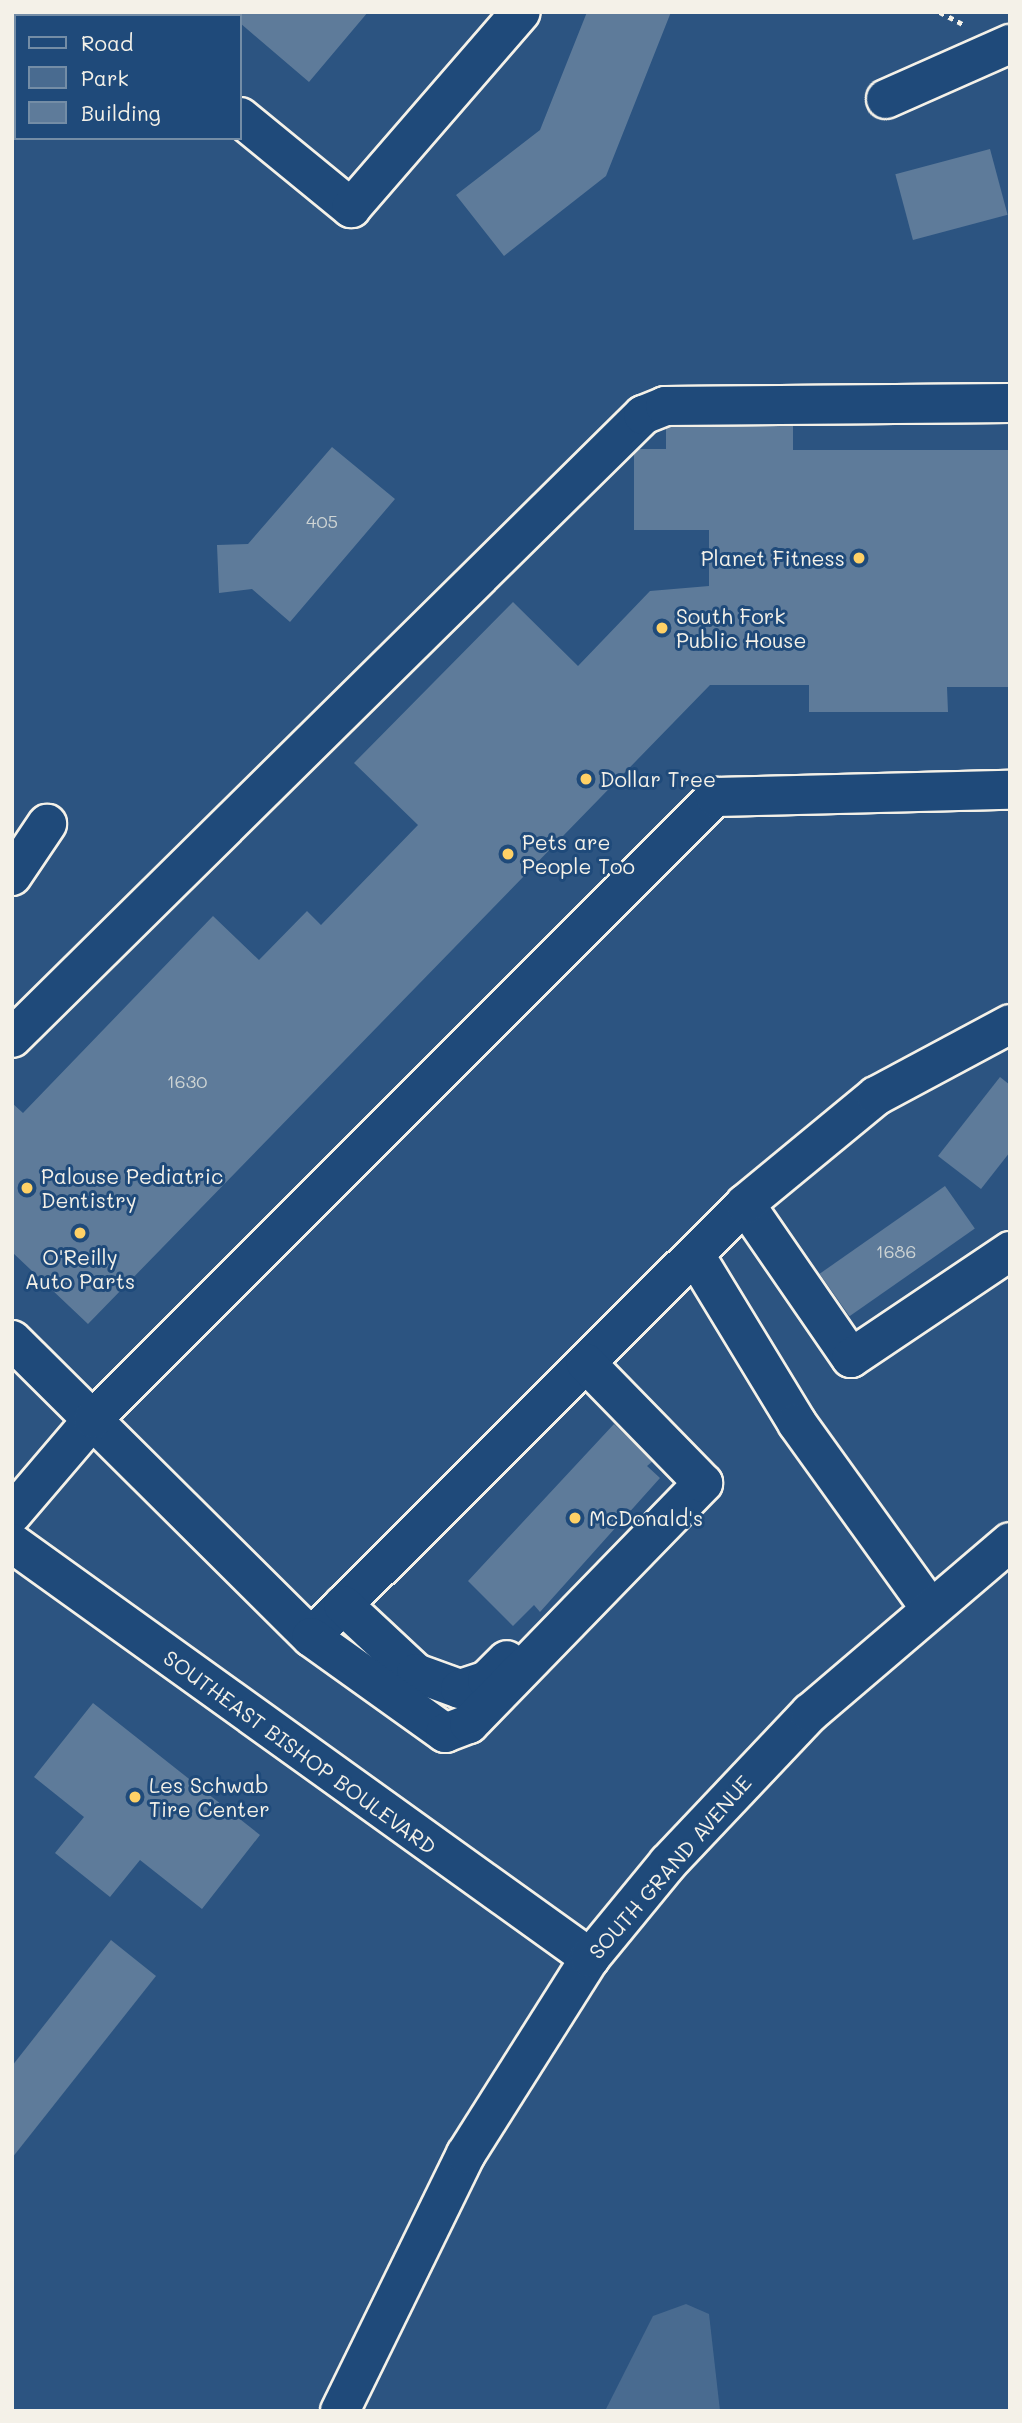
<!DOCTYPE html>
<html>
<head>
<meta charset="utf-8">
<style>
  body { margin:0 }
  #map { position:relative; width:1022px; height:2423px; overflow:hidden; background:#2c5481; font-family:Mali,sans-serif }
  div>[style] { position:absolute }
  .green>* { inset:0; background:#496b90 }
  .building>* { inset:0; background:#5e7b9a; transform-origin:0 0 }
  .path>* { height:4.5px; margin-top:-2.25px; transform-origin:0; background:repeating-linear-gradient(90deg,#f4f1e8 0 5px,transparent 0 10px) }
  .roads { filter:drop-shadow(2px 0 #f4f1e8) drop-shadow(-2px 0 #f4f1e8) drop-shadow(0 2px #f4f1e8) drop-shadow(0 -2px #f4f1e8) }
  .minor>* { height:38px; margin:-19px; padding:0 19px; transform-origin:19px; border-radius:19px; background:#1f4a7a }
  .major>* { height:38px; margin:-19px; padding:0 19px; transform-origin:19px; border-radius:19px; background:#1f4a7a }
  .dots>* { width:19px; height:19px; translate:-50% -50%; box-sizing:border-box; border:4px solid #1f4a7a; border-radius:50% }
  span { translate:-50% -50%; white-space:nowrap; text-align:center; line-height:1.15; -webkit-text-stroke:6px #1f4a7a; paint-order:stroke }
  .number-label { font-size:18px; color:#ced4d4 }
  .number-label span { -webkit-text-stroke-width:0 }
  .poi-label { font-size:21px; color:#f4f1e8 }
  .right { translate:-100% -50%; text-align:right }
  .left { translate:0 -50%; text-align:left }
  .street-label { font-size:21px; color:#f4f1e8 }
  .frame { position:absolute; inset:0; border:14px solid #f4f1e8; pointer-events:none }
  .legend { position:absolute; left:14px; top:14px; width:228px; height:126px; box-sizing:border-box; background:#1f4a7a; border:2px solid #748da6; margin:0; padding:9px 12px; list-style:none; font-size:21px; color:#f4f1e8 }
  .legend li { display:flex; align-items:center; gap:14px; height:35px }
  .legend b { width:35px; border:2px solid #748da6 }
</style>
</head>
<body>
<div id="map">
  <div class="green">
    <i style="clip-path:polygon(686px 2304px,709px 2314px,720px 2411px,605px 2411px,653px 2316px)"></i>
  </div>
  <div class="building">
    <i style="clip-path:polygon(227px 12px,368px 12px,309px 82px,240px 23px,240px 16px)"></i>
    <i style="clip-path:polygon(587px 12px,671px 12px,606px 176px,504px 256px,456px 195px,540px 130px)"></i>
    <i style="left:990px;top:149px;width:68px;height:98px;rotate:75deg"></i>
    <i style="clip-path:polygon(666px 425px,793px 425px,793px 450px,1010px 450px,1010px 687px,947px 687px,948px 712px,809px 712px,809px 685px,710px 685px,88px 1324px,12px 1252px,12px 1103px,23px 1113px,213px 916px,259px 960px,307px 911px,321px 925px,418px 825px,354px 763px,513px 602px,578px 666px,650px 591px,709px 586px,709px 530px,634px 530px,634px 449px,666px 449px)"></i>
    <i style="clip-path:polygon(332px 447px,395px 499px,290px 622px,252px 589px,219px 593px,217px 545px,248px 544px)"></i>
    <i style="clip-path:polygon(1000px 1077px,1010px 1085px,1010px 1152px,981px 1189px,938px 1156px)"></i>
    <i style="left:945px;top:1186px;width:52px;height:153px;rotate:55deg"></i>
    <i style="clip-path:polygon(614px 1424px,653px 1461px,647px 1466px,660px 1478px,540px 1612px,534px 1605px,513px 1626px,468px 1581px)"></i>
    <i style="clip-path:polygon(93px 1703px,260px 1835px,202px 1909px,140px 1860px,110px 1897px,55px 1853px,84px 1817px,34px 1777px)"></i>
    <i style="clip-path:polygon(111px 1940px,156px 1976px,12px 2158px,12px 2066px)"></i>
  </div>
  <div class="path">
    <i style="left:940px;top:12px;width:27px;rotate:28deg"></i>
  </div>
  <div class="roads">
    <div class="minor">
      <i style="left:112px;top:12px;width:6px;rotate:45deg"></i>
      <i style="left:886px;top:99px;width:136px;rotate:-23.9deg"></i>
      <i style="left:240px;top:117px;width:144px;rotate:39.3deg"></i>
      <i style="left:351px;top:208px;width:259px;rotate:-49.1deg"></i>
      <i style="left:12px;top:876px;width:63px;rotate:-56.1deg"></i>
      <i style="left:12px;top:1038px;width:887px;rotate:-44.63deg"></i>
      <i style="left:643px;top:415px;width:24px;rotate:-22deg"></i>
      <i style="left:665px;top:406px;width:345px;rotate:-0.5deg"></i>
      <i style="left:745px;top:1204px;width:187px;rotate:55.5deg"></i>
      <i style="left:851px;top:1358px;width:192px;rotate:-33.9deg"></i>
      <i style="left:695px;top:1255px;width:197px;rotate:58.7deg"></i>
      <i style="left:797px;top:1423px;width:226px;rotate:54.3deg"></i>
      <i style="left:12px;top:1340px;width:421px;rotate:44.8deg"></i>
      <i style="left:311px;top:1637px;width:613px;rotate:-44.93deg"></i>
      <i style="left:745px;top:1204px;width:170px;rotate:-39.5deg"></i>
      <i style="left:876px;top:1096px;width:152px;rotate:-28.2deg"></i>
      <i style="left:12px;top:1514px;width:125px;rotate:-49.5deg"></i>
      <i style="left:93px;top:1419px;width:880px;rotate:-45deg"></i>
      <i style="left:715px;top:797px;width:295px;rotate:-1.4deg"></i>
      <i style="left:12px;top:1543px;width:712px;rotate:35.68deg"></i>
      <i style="left:343px;top:1605px;width:100px;rotate:43deg"></i>
      <i style="left:416px;top:1673px;width:47px;rotate:20deg"></i>
      <i style="left:460px;top:1689px;width:28px;rotate:-18deg"></i>
      <i style="left:487px;top:1680px;width:28px;rotate:-45deg"></i>
      <i style="left:311px;top:1637px;width:165px;rotate:35.6deg"></i>
      <i style="left:445px;top:1733px;width:26px;rotate:-21deg"></i>
      <i style="left:469px;top:1724px;width:336px;rotate:-45.8deg"></i>
      <i style="left:703px;top:1483px;width:168px;rotate:-134.3deg"></i>
    </div>
    <div class="major">
      <i style="left:340px;top:2411px;width:286px;rotate:-63.9deg"></i>
      <i style="left:466px;top:2154px;width:232px;rotate:-57.7deg"></i>
      <i style="left:590px;top:1958px;width:123px;rotate:-50.6deg"></i>
      <i style="left:668px;top:1863px;width:207px;rotate:-46.6deg"></i>
      <i style="left:810px;top:1713px;width:263px;rotate:-40.5deg"></i>
    </div>
  </div>
  <div class="dots">
    <i style="left:859px;top:558px;background:#ffd166"></i>
    <i style="left:662px;top:628px;background:#ffd166"></i>
    <i style="left:586px;top:779px;background:#ffd166"></i>
    <i style="left:508px;top:854px;background:#ffd166"></i>
    <i style="left:27px;top:1188px;background:#ffd166"></i>
    <i style="left:80px;top:1233px;background:#ffd166"></i>
    <i style="left:575px;top:1518px;background:#ffd166"></i>
    <i style="left:135px;top:1797px;background:#ffd166"></i>
  </div>
  <div class="number-label">
    <span style="left:322px;top:521px">405</span>
    <span style="left:187px;top:1081px">1630</span>
    <span style="left:896px;top:1251px">1686</span>
  </div>
  <div class="poi-label">
    <span class="right" style="left:845px;top:558px">Planet Fitness</span>
    <span class="left" style="left:676px;top:628px">South Fork<br>Public House</span>
    <span class="left" style="left:600px;top:779px">Dollar Tree</span>
    <span class="left" style="left:522px;top:854px">Pets are<br>People Too</span>
    <span class="left" style="left:41px;top:1188px">Palouse Pediatric<br>Dentistry</span>
    <span style="left:80px;top:1269px">O'Reilly<br>Auto Parts</span>
    <span class="left" style="left:589px;top:1518px">McDonald's</span>
    <span class="left" style="left:149px;top:1797px">Les Schwab<br>Tire Center</span>
  </div>
  <div class="street-label">
    <span style="left:300px;top:1752px;rotate:36deg">SOUTHEAST BISHOP BOULEVARD</span>
    <span style="left:670px;top:1867px;rotate:-49deg">SOUTH GRAND AVENUE</span>
  </div>
  <div class="frame"></div>
  <ul class="legend">
  <li><b style="height:9px;background:#1f4a7a"></b>Road</li>
  <li><b style="height:19px;background:#496b90"></b>Park</li>
  <li><b style="height:19px;background:#5e7b9a"></b>Building</li>
  </ul>
</div>
</body>
</html>
